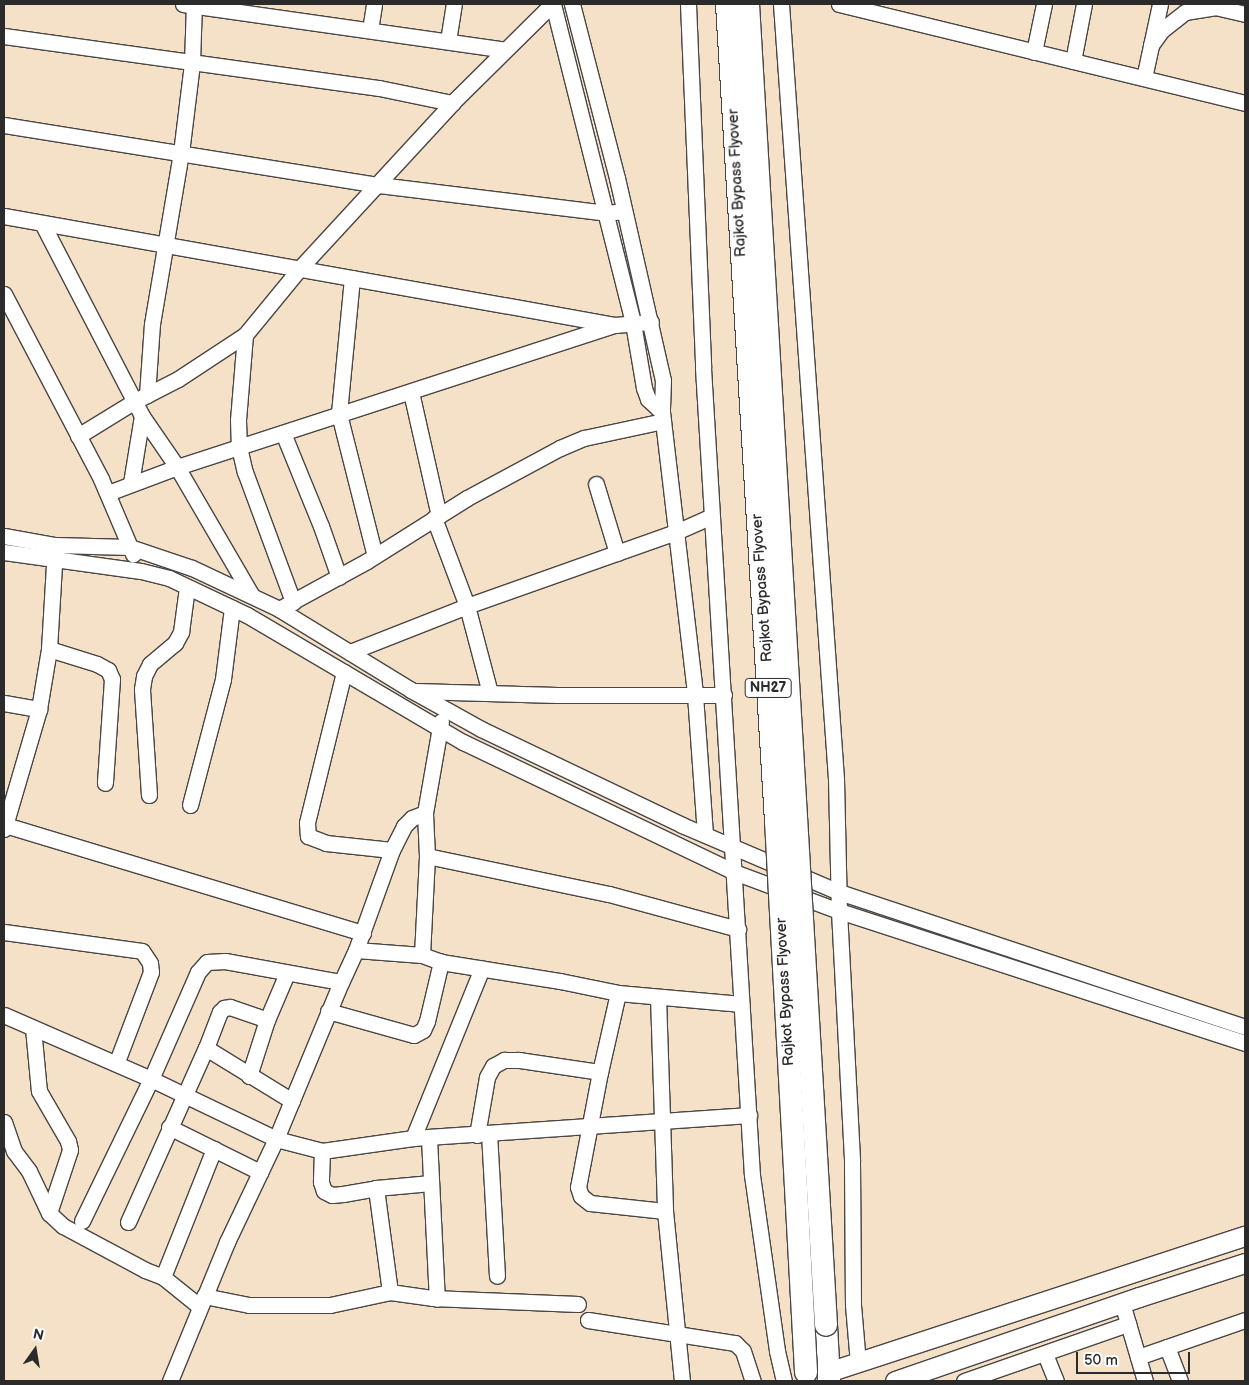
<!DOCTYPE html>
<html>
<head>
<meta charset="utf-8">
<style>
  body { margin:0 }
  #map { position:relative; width:1249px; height:1385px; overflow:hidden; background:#f5e1c8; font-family:"Balsamiq Sans",sans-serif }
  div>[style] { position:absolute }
  .roads { filter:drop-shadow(1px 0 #494643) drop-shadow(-1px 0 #494643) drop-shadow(0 1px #494643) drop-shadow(0 -1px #494643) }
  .minor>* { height:15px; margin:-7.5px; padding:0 7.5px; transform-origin:7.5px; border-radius:7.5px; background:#fff }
  .major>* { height:19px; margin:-9.5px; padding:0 9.5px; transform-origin:9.5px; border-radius:9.5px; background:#fff }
  .highway>* { height:22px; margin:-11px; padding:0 11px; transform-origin:11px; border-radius:11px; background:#fff }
  .bridges { filter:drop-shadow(1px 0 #494643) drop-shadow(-1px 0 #494643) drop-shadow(0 1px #494643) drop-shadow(0 -1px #494643) }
  .highway-bridge>* { height:22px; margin:-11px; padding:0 11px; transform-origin:11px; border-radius:11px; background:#fff }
  span { translate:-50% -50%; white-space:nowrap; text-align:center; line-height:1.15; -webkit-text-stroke:4px #fff; paint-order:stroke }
  .shield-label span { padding:1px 4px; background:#fff; border:1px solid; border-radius:4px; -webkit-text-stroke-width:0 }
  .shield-label { font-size:14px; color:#2b2b2b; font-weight:700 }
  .street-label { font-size:15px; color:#2b2b2b }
  .frame { position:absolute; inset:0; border:5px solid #2b2b2b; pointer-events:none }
  .north { position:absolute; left:10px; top:1325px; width:50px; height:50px; -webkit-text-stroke:4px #fff; paint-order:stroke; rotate:13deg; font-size:14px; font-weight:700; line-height:20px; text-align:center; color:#2b2b2b }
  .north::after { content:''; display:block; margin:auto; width:18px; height:22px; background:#2b2b2b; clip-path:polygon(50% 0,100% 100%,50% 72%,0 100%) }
  .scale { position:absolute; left:1076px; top:1352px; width:114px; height:22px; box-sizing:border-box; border:2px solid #2b2b2b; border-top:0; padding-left:6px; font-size:15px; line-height:18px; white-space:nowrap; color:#2b2b2b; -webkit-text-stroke:4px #fff; paint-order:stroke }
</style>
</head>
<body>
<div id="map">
  <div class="roads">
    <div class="minor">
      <i style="left:183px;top:4px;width:325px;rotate:8.1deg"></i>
      <i style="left:553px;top:4px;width:329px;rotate:75.9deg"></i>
      <i style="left:633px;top:323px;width:66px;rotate:80.4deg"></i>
      <i style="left:644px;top:388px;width:12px;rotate:70deg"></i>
      <i style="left:648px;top:399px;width:19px;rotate:43deg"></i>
      <i style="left:572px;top:4px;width:180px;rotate:75.5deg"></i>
      <i style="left:617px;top:178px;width:207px;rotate:77.2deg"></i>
      <i style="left:663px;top:380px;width:32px;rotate:92deg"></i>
      <i style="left:662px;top:412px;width:285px;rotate:83.3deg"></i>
      <i style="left:695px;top:695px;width:139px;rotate:85.9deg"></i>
      <i style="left:688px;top:4px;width:364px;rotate:87.6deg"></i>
      <i style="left:703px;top:368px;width:808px;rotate:86.53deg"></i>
      <i style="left:752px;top:1175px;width:178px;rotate:81.9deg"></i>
      <i style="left:777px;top:1351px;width:31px;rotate:77deg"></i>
      <i style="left:781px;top:4px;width:777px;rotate:85.94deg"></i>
      <i style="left:836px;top:779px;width:132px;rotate:88.7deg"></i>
      <i style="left:839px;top:911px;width:251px;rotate:87deg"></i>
      <i style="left:852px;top:1162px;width:143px;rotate:89.6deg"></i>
      <i style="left:853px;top:1305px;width:58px;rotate:85.1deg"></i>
      <i style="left:839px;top:4px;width:418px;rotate:13.7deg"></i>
      <i style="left:370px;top:30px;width:26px;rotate:-81deg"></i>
      <i style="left:4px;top:36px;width:379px;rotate:7.9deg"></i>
      <i style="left:379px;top:88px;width:75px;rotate:11.6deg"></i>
      <i style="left:452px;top:103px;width:141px;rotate:-44.7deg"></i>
      <i style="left:448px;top:41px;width:37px;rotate:-81deg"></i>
      <i style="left:1151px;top:45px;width:19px;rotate:-54deg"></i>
      <i style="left:1162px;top:30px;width:29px;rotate:-38deg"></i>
      <i style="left:1185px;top:12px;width:30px;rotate:-9deg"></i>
      <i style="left:1215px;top:7px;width:31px;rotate:13deg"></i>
      <i style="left:1034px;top:52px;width:49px;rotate:-78.2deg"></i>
      <i style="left:1073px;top:61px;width:58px;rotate:-79.1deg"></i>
      <i style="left:1144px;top:78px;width:76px;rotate:-77.8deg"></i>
      <i style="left:4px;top:125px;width:380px;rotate:9.1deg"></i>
      <i style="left:379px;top:185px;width:229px;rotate:7deg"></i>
      <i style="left:606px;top:213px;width:18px;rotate:-6deg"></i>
      <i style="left:4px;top:216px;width:621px;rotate:10.11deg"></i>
      <i style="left:615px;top:325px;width:36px;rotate:-5deg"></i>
      <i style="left:42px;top:223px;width:217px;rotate:62.6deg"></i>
      <i style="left:142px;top:416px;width:62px;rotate:55.5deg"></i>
      <i style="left:177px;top:467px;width:147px;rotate:59.8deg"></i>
      <i style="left:352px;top:278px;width:137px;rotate:95.5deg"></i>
      <i style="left:339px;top:414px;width:146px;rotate:75.8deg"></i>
      <i style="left:4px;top:294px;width:209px;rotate:62.3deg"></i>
      <i style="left:101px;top:479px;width:82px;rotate:66.9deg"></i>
      <i style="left:245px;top:335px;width:85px;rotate:94.7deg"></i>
      <i style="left:238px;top:420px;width:27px;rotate:88deg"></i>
      <i style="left:239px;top:447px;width:26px;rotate:77deg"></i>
      <i style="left:245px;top:472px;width:139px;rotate:69.7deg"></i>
      <i style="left:411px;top:392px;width:127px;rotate:77.3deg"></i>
      <i style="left:147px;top:395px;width:71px;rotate:-86deg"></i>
      <i style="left:152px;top:324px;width:173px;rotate:-80.4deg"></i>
      <i style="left:181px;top:153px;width:91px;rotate:-83deg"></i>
      <i style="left:192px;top:63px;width:59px;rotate:-88.1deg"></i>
      <i style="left:283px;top:433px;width:100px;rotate:67.8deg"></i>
      <i style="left:321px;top:526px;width:54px;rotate:70.6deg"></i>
      <i style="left:78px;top:436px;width:67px;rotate:-31.6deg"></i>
      <i style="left:135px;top:401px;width:48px;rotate:-27.1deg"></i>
      <i style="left:178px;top:379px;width:80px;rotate:-33.3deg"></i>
      <i style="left:245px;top:335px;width:87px;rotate:-50.6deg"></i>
      <i style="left:300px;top:268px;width:224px;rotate:-47.3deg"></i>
      <i style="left:131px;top:483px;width:68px;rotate:-80.7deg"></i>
      <i style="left:596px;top:484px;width:72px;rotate:73.1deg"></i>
      <i style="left:108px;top:493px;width:74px;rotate:-20.6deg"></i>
      <i style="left:177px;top:467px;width:459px;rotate:-18deg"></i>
      <i style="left:434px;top:518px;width:94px;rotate:69.4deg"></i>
      <i style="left:467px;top:606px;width:90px;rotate:75.2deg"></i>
      <i style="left:4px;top:536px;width:52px;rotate:10deg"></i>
      <i style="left:55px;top:545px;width:75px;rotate:1.5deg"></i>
      <i style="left:130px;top:547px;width:65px;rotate:18.7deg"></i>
      <i style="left:192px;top:568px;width:96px;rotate:25.2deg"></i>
      <i style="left:279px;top:609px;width:155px;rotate:31.5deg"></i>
      <i style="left:411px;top:690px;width:80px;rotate:29.1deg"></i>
      <i style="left:481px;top:729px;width:223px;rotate:25.5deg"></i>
      <i style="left:682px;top:825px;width:171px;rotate:23.1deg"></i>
      <i style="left:839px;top:892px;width:428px;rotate:18.4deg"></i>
      <i style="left:4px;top:552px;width:138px;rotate:7.9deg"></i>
      <i style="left:141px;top:571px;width:29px;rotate:14deg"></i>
      <i style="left:169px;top:578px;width:86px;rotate:25.4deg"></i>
      <i style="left:247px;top:615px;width:251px;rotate:30.5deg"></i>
      <i style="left:463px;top:742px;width:301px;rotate:25.6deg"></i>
      <i style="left:734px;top:872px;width:112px;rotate:20.4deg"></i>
      <i style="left:839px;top:911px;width:427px;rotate:18deg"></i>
      <i style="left:279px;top:609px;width:100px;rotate:-28.6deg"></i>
      <i style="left:367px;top:561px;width:118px;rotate:-32.2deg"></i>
      <i style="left:467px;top:498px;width:106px;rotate:-28.3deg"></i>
      <i style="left:560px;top:448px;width:26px;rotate:-23deg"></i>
      <i style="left:584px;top:438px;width:81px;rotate:-12.1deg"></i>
      <i style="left:49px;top:649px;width:50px;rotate:17.4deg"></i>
      <i style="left:97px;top:664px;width:13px;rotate:29deg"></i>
      <i style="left:108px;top:670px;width:10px;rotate:66deg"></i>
      <i style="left:112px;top:679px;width:104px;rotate:93.9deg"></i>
      <i style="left:350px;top:652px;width:123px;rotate:-21.5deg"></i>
      <i style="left:464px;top:607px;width:225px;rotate:-19.5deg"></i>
      <i style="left:676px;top:532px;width:39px;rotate:-24deg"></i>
      <i style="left:344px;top:672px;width:155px;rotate:103.8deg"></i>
      <i style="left:307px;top:823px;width:13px;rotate:86deg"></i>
      <i style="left:308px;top:836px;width:19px;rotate:21deg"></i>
      <i style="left:326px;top:843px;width:66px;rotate:6.1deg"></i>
      <i style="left:415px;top:691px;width:142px;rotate:1.6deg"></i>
      <i style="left:557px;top:695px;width:167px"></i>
      <i style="left:4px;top:703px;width:36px;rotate:10deg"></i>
      <i style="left:149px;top:795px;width:106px;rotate:-93.8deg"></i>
      <i style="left:142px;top:689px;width:13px;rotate:-81deg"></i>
      <i style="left:144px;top:676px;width:13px;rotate:-63deg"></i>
      <i style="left:150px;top:664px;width:33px;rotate:-40deg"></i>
      <i style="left:175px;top:643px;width:13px;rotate:-61deg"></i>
      <i style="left:181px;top:632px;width:45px;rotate:-82.4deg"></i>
      <i style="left:190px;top:805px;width:130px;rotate:-75.3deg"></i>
      <i style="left:223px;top:679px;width:72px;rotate:-82.8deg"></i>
      <i style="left:5px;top:825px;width:374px;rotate:16.8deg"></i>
      <i style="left:4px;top:829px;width:125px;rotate:-73.7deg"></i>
      <i style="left:39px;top:709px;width:61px;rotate:-80.5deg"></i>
      <i style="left:49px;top:649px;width:100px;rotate:-86.6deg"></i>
      <i style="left:427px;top:856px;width:186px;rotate:11.8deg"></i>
      <i style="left:609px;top:894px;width:134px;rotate:15.2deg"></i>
      <i style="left:4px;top:932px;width:139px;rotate:7.8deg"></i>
      <i style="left:142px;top:951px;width:14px;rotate:56deg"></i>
      <i style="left:150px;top:963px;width:9px;rotate:84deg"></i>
      <i style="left:151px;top:972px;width:98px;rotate:110.8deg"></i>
      <i style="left:356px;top:950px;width:66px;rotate:4.3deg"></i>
      <i style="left:422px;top:955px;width:20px;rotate:20deg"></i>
      <i style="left:441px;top:962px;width:121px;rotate:9.1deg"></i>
      <i style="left:560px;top:981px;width:59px;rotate:11.7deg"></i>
      <i style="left:618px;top:993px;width:124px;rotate:5.1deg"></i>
      <i style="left:422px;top:955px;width:99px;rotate:-87.1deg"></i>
      <i style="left:427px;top:856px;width:43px;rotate:-92.7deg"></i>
      <i style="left:425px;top:813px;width:93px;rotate:-80.1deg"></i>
      <i style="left:618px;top:993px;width:81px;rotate:102.8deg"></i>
      <i style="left:600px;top:1072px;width:117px;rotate:100.8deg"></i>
      <i style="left:578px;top:1187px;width:9px;rotate:72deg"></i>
      <i style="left:581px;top:1196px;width:11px;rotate:38deg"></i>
      <i style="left:590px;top:1203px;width:75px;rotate:6.1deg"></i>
      <i style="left:658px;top:997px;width:214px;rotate:88.1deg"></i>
      <i style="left:665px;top:1211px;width:171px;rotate:84.3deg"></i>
      <i style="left:328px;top:1011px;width:89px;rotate:15.6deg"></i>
      <i style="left:414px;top:1035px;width:10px;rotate:-29deg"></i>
      <i style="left:423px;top:1030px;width:10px;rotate:-66deg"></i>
      <i style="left:427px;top:1021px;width:61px;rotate:-76.7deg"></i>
      <i style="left:4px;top:1015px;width:160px;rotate:23.5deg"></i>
      <i style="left:151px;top:1079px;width:139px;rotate:25.6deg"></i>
      <i style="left:276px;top:1139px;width:48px;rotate:14.6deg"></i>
      <i style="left:322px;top:1151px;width:92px;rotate:-8.1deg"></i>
      <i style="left:413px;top:1138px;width:183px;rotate:-67.9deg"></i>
      <i style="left:33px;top:1028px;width:63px;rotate:84.6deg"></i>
      <i style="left:39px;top:1091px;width:58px;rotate:59.9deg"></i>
      <i style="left:68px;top:1141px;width:9px;rotate:77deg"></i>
      <i style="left:70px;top:1150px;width:66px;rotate:108.4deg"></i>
      <i style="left:206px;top:1048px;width:101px;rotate:31.6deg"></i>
      <i style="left:249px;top:1076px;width:59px;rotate:-72.2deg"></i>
      <i style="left:267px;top:1020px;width:51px;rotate:-66.9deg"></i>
      <i style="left:4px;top:1122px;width:31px;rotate:71deg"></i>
      <i style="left:14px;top:1151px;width:25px;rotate:53deg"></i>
      <i style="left:29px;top:1171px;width:47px;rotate:64.5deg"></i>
      <i style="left:49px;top:1213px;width:19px;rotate:43deg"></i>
      <i style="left:63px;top:1226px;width:93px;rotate:28.2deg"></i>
      <i style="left:145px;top:1270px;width:19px;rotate:21deg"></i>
      <i style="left:163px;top:1277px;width:46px;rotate:38.9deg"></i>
      <i style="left:169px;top:1127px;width:102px;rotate:26.3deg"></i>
      <i style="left:489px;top:1133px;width:143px;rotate:86.8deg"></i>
      <i style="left:477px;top:1135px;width:59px;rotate:-80.2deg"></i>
      <i style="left:487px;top:1077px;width:13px;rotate:-61deg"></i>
      <i style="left:493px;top:1066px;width:13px;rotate:-29deg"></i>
      <i style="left:504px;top:1060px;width:15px"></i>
      <i style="left:519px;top:1060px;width:82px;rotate:8.4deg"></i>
      <i style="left:413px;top:1138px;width:337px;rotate:-3.9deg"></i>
      <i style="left:429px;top:1138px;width:161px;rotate:87.2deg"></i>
      <i style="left:322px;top:1151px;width:31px;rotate:92deg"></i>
      <i style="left:321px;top:1182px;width:9px;rotate:72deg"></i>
      <i style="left:324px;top:1191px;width:9px;rotate:27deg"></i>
      <i style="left:332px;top:1195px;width:11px;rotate:-5deg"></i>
      <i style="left:343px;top:1194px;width:34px;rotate:-10deg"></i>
      <i style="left:82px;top:1221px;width:158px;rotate:-64.1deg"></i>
      <i style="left:151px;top:1079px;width:117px;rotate:-66.3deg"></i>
      <i style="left:198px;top:972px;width:13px;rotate:-48deg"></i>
      <i style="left:207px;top:962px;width:18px;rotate:-3deg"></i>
      <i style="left:225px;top:961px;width:118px;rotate:10.3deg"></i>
      <i style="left:128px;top:1222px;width:191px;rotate:-65.9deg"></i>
      <i style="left:206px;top:1048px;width:39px;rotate:-69deg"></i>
      <i style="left:220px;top:1012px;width:6px;rotate:-45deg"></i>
      <i style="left:224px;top:1008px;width:6px;rotate:-9deg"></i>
      <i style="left:230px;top:1007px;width:39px;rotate:19deg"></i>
      <i style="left:163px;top:1277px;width:138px;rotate:-68.3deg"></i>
      <i style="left:390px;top:1292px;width:42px;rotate:8.1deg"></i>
      <i style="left:432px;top:1298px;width:146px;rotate:2.4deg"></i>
      <i style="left:204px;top:1296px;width:46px;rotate:11.3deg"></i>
      <i style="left:249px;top:1305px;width:81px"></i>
      <i style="left:330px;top:1305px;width:61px;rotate:-12.2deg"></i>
      <i style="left:390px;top:1292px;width:105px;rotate:-97.7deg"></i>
      <i style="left:376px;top:1188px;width:55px;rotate:-5.2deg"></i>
      <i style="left:1122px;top:1303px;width:81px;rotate:73.6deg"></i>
      <i style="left:588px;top:1320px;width:149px;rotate:8.9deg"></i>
      <i style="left:735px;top:1343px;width:11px;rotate:45deg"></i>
      <i style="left:743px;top:1351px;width:32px;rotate:72deg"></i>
      <i style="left:1167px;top:1347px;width:36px;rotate:69deg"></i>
      <i style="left:1045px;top:1354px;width:29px;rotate:68deg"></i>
      <i style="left:1138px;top:1357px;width:113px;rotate:-19.1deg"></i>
      <i style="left:170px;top:1381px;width:150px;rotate:-67.7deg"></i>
      <i style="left:227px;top:1242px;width:114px;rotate:-64.6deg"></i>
      <i style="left:276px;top:1139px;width:162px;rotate:-67.5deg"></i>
      <i style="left:338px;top:989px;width:43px;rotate:-65.2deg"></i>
      <i style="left:356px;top:950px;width:106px;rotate:-70.2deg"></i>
      <i style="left:392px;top:850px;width:27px;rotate:-63deg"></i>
      <i style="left:404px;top:826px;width:11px;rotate:-45deg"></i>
      <i style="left:412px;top:818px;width:14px;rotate:-21deg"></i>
      <i style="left:964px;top:1381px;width:174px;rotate:-19.2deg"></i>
    </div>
    <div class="major">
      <i style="left:828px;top:1372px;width:439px;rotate:-18.1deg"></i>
      <i style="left:895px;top:1381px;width:258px;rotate:-19deg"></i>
      <i style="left:1139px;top:1297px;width:111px;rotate:-17.8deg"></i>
    </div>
    <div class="highway">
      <i style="left:826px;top:1325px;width:56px;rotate:86.9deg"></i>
    </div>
  </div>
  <div class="bridges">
    <div class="highway-bridge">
      <i style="left:727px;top:4px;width:818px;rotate:86.57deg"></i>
      <i style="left:776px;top:821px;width:552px;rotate:86.88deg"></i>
      <i style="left:748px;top:4px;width:1323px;rotate:86.62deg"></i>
    </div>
  </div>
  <div class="shield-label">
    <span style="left:768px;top:688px">NH27</span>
  </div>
  <div class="street-label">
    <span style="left:737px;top:183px;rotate:-93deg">Rajkot Bypass Flyover</span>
    <span style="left:762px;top:588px;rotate:-94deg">Rajkot Bypass Flyover</span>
    <span style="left:785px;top:992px;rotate:-93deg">Rajkot Bypass Flyover</span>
  </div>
  <div class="frame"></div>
  <div class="north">N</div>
  <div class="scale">50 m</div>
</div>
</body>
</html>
